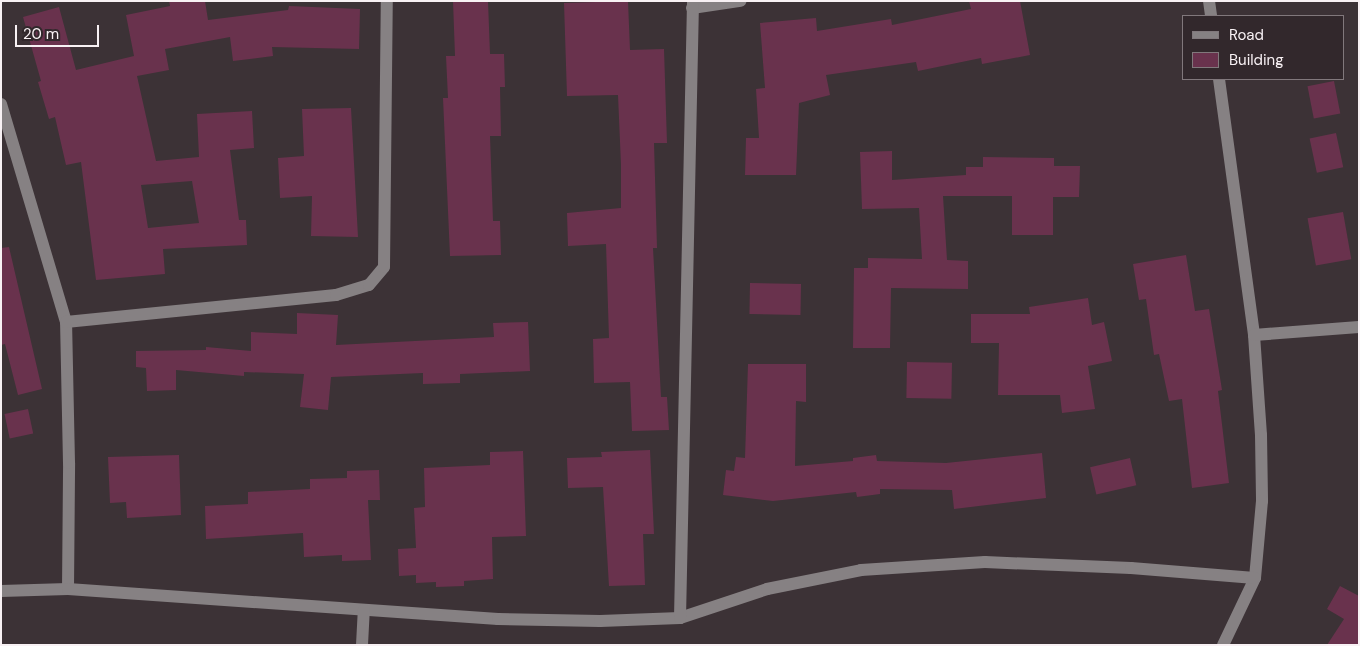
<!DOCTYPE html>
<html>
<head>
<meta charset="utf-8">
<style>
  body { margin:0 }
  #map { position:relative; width:1360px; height:646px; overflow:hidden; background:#3c3236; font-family:"DM Sans",sans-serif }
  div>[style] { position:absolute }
  .building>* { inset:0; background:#69324d; transform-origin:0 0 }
  .minor>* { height:12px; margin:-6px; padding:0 6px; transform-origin:6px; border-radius:6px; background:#868183 }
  span { translate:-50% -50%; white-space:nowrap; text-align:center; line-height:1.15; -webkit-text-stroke:5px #32282c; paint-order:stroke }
  .frame { position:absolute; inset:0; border:2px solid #f8f1f4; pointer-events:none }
  .legend { position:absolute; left:1182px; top:15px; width:162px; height:65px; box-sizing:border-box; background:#32282c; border:1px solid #81787c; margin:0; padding:6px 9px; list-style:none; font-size:15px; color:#f8f1f4 }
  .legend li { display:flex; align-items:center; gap:10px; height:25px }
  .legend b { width:25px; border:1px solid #81787c }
  .scale { position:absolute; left:15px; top:25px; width:84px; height:22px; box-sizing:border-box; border:2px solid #f8f1f4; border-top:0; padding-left:6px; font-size:15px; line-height:18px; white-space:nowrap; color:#f8f1f4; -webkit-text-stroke:4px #32282c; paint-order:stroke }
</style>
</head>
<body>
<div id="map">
  <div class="building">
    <i style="clip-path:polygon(evenodd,169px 1px,205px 1px,208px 20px,288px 10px,289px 6px,360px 9px,359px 49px,272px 47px,273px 56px,233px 61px,230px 37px,165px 49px,169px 70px,137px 76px,156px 161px,199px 157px,197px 114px,252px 111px,254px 148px,230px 150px,239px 220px,246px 220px,247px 245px,163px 249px,165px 274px,96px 280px,81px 162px,66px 165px,55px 117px,49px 119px,38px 82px,41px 81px,23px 17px,59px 7px,76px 70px,134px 56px,126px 15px,170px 6px,169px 1px,192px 181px,199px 223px,148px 228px,141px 185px,192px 181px)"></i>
    <i style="clip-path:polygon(453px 1px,488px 1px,490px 54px,504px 54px,505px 87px,500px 87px,501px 136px,490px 136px,493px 221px,500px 221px,501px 255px,450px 256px,443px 98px,448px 98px,446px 56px,455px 56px)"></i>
    <i style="clip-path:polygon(628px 1px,630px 50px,664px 49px,667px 143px,654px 143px,657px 248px,653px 248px,661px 397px,667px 397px,669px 430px,632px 431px,630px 382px,594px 383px,593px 339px,609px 338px,606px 244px,568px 246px,567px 213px,621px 208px,621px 165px,618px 95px,567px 96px,564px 3px)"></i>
    <i style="clip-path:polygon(969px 1px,1020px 1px,1030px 55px,982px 64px,981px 58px,918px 71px,916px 62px,826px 75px,830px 95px,799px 103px,796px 175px,745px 175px,746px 138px,759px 138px,756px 89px,765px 88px,760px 23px,816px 18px,817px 31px,891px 19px,892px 25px,971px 9px)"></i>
    <i style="left:1334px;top:81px;width:33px;height:27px;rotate:79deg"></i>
    <i style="clip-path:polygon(351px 108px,358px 237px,311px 236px,312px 196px,280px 198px,278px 158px,304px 156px,302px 109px)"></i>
    <i style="left:1336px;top:133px;width:35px;height:27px;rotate:78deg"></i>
    <i style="clip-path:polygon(892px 151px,892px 180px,966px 175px,966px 167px,983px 167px,983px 157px,1054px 158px,1054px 166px,1080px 166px,1079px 197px,1053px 197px,1053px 235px,1012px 235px,1012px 196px,943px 196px,947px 260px,968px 261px,968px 289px,891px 288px,890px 348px,853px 348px,854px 268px,868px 268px,868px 258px,922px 259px,919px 208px,862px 209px,860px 152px)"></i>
    <i style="left:1343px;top:212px;width:48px;height:36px;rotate:80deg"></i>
    <i style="clip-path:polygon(9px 247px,42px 389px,18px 395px,5px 344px,1px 345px,1px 248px)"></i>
    <i style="clip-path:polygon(1186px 255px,1195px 311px,1209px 309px,1222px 390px,1218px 391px,1229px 483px,1192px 488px,1182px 399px,1169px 401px,1159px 354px,1154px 355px,1146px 299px,1139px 300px,1133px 264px)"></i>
    <i style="left:750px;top:283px;width:51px;height:31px;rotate:1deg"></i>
    <i style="clip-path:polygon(1088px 298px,1092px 325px,1104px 322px,1112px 361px,1088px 366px,1095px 409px,1062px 413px,1060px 395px,998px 395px,999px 343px,971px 343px,971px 314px,1030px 314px,1029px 307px)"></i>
    <i style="clip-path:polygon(297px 313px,338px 315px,336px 345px,494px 337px,493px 323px,528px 322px,530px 371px,460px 374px,460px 383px,423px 384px,423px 373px,331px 377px,328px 410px,300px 407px,304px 374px,244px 372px,244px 376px,176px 370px,176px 390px,147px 391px,146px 368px,136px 367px,136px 351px,206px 350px,206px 347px,251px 351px,251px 332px,297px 334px)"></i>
    <i style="left:907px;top:362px;width:45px;height:36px;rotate:1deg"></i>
    <i style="clip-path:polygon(748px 364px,806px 364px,806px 402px,796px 401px,795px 466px,853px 461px,853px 458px,876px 455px,877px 461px,946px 463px,1042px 453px,1046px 498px,954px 509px,952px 490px,880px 489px,880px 494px,857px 497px,856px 492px,773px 501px,723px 495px,726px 470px,734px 471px,736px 457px,745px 458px)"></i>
    <i style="left:28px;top:409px;width:25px;height:24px;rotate:78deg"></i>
    <i style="clip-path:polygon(650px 450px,654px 534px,643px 534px,645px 585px,609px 586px,603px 487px,568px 488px,567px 458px,602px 457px,601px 452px)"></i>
    <i style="clip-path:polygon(523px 451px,526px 536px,492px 537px,493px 579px,464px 581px,464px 586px,436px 587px,436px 582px,416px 583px,416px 575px,399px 576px,398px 549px,416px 548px,414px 508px,425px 507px,424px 468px,490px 465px,490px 452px)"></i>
    <i style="clip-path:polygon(179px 455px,181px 515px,127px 518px,126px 502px,110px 503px,108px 457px)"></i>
    <i style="left:1130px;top:458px;width:28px;height:41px;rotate:77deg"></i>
    <i style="clip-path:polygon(379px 470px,380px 500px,368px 500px,371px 560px,342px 561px,342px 555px,304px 557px,303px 533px,206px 539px,205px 506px,248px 504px,248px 492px,310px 489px,310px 479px,347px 478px,347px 471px)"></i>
    <i style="clip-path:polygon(1340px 586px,1359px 596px,1359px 645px,1327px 645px,1344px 619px,1327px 609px)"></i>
  </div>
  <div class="minor">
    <i style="left:1209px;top:1px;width:15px;rotate:82deg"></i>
    <i style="left:692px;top:8px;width:49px;rotate:-8.3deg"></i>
    <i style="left:1219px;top:79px;width:258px;rotate:82.2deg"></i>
    <i style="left:1254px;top:335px;width:100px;rotate:86deg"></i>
    <i style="left:1261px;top:435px;width:66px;rotate:89.1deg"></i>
    <i style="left:1262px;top:501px;width:77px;rotate:95.2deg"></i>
    <i style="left:1255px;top:578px;width:74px;rotate:115.5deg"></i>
    <i style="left:1px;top:104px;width:227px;rotate:73.4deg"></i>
    <i style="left:1254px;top:335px;width:105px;rotate:-4.4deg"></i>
    <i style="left:68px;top:589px;width:126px;rotate:-89.5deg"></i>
    <i style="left:69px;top:463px;width:141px;rotate:-91.2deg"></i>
    <i style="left:66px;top:322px;width:271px;rotate:-5.7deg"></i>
    <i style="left:336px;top:295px;width:34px;rotate:-17deg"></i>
    <i style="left:369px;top:285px;width:23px;rotate:-50deg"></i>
    <i style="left:384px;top:267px;width:266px;rotate:-89.4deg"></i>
    <i style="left:1px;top:591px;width:67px;rotate:-1.7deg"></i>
    <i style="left:68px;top:589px;width:431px;rotate:4deg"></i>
    <i style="left:498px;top:619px;width:102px;rotate:1.1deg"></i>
    <i style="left:600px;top:621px;width:80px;rotate:-2.1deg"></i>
    <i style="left:680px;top:618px;width:92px;rotate:-18.4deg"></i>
    <i style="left:767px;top:589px;width:96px;rotate:-11.4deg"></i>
    <i style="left:861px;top:570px;width:124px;rotate:-3.7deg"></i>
    <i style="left:985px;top:562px;width:146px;rotate:2.4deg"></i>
    <i style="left:1131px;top:568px;width:124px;rotate:4.6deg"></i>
    <i style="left:680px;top:618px;width:617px;rotate:-88.79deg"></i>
    <i style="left:362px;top:645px;width:35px;rotate:-87deg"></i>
  </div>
  <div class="frame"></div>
  <ul class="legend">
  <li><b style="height:6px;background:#868183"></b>Road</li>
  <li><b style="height:14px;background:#69324d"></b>Building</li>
  </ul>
  <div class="scale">20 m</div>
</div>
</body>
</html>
